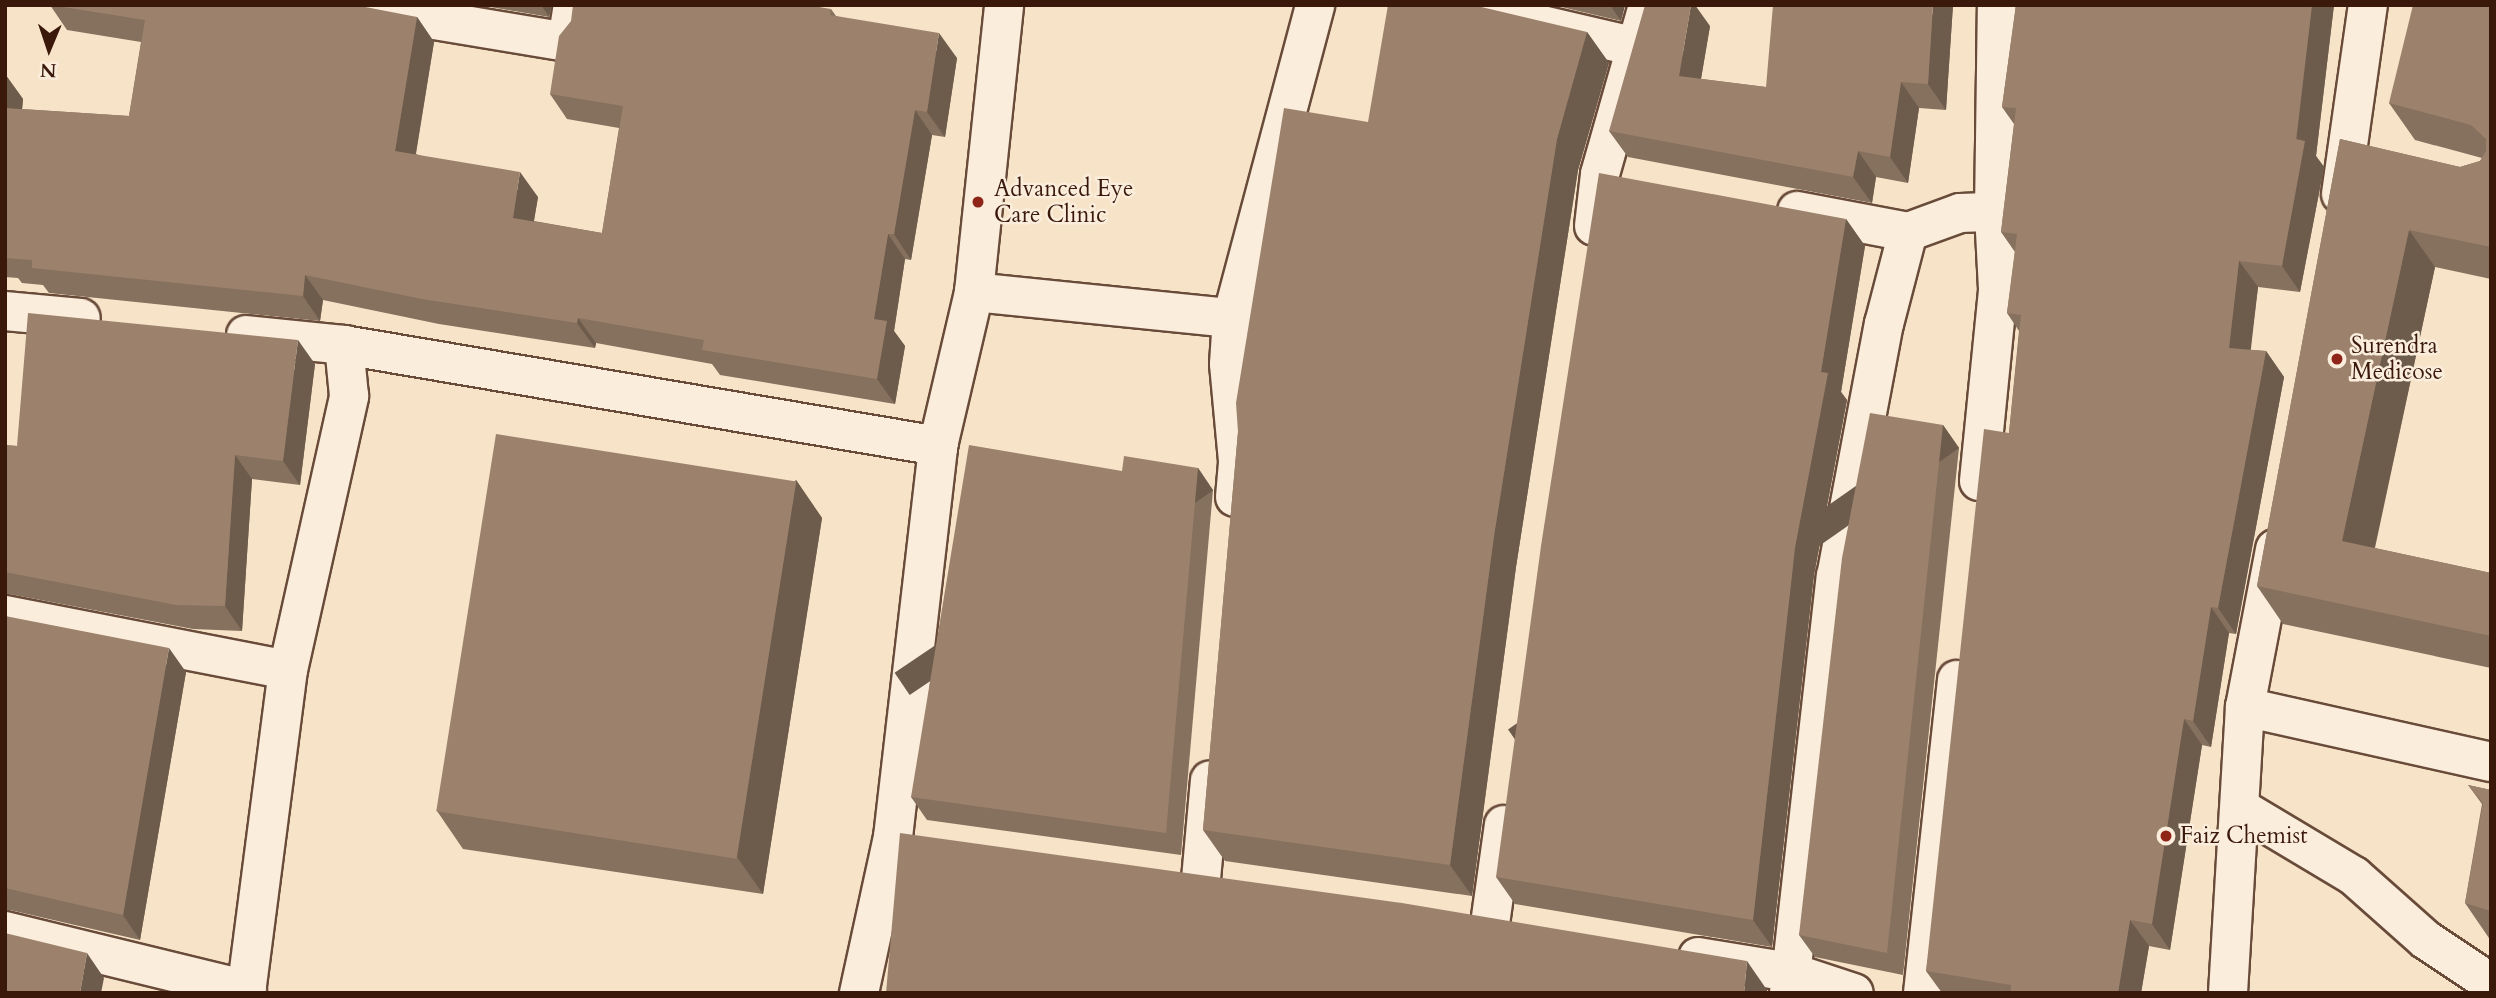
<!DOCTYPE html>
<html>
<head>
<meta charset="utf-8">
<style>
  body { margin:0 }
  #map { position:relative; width:2496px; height:998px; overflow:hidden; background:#f7e3c8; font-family:Cardo,serif }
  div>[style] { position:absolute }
  .roads { filter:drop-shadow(2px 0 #694b3a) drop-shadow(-2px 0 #694b3a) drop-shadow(0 2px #694b3a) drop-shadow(0 -2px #694b3a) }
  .minor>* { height:38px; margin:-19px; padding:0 19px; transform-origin:19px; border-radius:19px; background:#faeddb }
  .tertiary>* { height:38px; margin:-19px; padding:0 19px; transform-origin:19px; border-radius:19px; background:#faeddb }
  .wall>* { inset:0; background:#86705e }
  .shaded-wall>* { inset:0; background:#6d5b4c; transform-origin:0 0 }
  .building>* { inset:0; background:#9c826d; transform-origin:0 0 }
  .dots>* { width:19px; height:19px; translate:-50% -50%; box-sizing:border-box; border:4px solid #faeddb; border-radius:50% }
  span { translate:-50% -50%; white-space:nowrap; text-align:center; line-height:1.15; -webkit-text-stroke:5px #faeddb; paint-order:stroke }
  .poi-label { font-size:23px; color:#3a180a }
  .left { translate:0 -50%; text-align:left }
  .frame { position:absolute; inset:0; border:7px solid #3a180a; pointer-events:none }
  .north { position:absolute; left:14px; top:14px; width:70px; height:70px; -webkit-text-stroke:5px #faeddb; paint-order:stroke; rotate:182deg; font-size:19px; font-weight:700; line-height:28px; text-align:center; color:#3a180a }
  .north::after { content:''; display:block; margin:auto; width:24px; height:32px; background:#3a180a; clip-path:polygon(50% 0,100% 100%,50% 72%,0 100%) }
</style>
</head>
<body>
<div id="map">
  <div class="roads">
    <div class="minor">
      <i style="left:344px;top:5px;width:226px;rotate:9.4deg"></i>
      <i style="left:567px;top:42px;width:37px;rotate:-81deg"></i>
      <i style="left:1456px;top:5px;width:185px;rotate:13.1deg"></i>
      <i style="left:1797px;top:211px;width:113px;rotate:10.7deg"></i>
      <i style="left:1594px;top:226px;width:52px;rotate:-83.4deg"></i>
      <i style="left:1600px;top:174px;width:176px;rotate:-74.1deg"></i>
      <i style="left:974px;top:292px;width:259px;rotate:5.8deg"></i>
      <i style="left:5px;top:311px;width:76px;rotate:5.3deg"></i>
      <i style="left:246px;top:335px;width:99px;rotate:5.8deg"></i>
      <i style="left:344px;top:345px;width:603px;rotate:9.65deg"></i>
      <i style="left:1979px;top:481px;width:193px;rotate:-84.3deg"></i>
      <i style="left:1998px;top:289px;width:77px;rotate:-93deg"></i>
      <i style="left:1994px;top:212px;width:207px;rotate:-89.2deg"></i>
      <i style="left:1235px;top:497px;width:36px;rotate:-85deg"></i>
      <i style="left:1238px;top:461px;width:97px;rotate:-95.3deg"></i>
      <i style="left:1229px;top:364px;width:46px;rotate:-86.3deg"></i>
      <i style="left:1232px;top:318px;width:324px;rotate:-75.1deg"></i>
      <i style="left:5px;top:615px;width:288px;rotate:11deg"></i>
      <i style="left:2245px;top:707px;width:252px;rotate:12.6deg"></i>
      <i style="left:2242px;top:809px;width:131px;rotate:30.9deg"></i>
      <i style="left:2354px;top:876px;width:96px;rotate:41.6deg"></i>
      <i style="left:2426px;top:940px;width:78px;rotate:33.5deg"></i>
      <i style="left:1201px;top:879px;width:99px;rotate:-84.8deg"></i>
      <i style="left:1490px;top:924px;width:100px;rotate:-82deg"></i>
      <i style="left:5px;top:931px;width:249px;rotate:13.7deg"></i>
      <i style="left:1698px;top:957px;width:93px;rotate:9.3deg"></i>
      <i style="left:1790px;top:972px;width:67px;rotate:18.2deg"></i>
      <i style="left:246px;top:993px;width:326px;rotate:-82.6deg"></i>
      <i style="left:288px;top:670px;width:281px;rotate:-77.4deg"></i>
      <i style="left:349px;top:396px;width:51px;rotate:-95.6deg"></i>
      <i style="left:859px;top:993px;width:160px;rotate:-77.7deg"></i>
      <i style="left:893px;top:837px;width:394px;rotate:-83.4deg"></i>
      <i style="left:938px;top:446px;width:158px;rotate:-76.8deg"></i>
      <i style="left:974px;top:292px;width:289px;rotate:-84deg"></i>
      <i style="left:1789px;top:993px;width:419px;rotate:-83.6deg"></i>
      <i style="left:1836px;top:577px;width:258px;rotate:-79.3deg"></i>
      <i style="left:1884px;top:324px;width:95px;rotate:-75.4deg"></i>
      <i style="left:1908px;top:232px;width:55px;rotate:-20.1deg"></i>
      <i style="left:1960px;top:213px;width:34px;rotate:-2deg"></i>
      <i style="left:1923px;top:993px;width:315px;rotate:-83.8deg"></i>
    </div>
    <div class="tertiary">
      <i style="left:2341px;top:194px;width:191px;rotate:-81.9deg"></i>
      <i style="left:2228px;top:993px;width:287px;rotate:-86.6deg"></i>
      <i style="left:2245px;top:707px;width:161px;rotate:-79.2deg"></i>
    </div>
  </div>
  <div class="wall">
    <i style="clip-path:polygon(50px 5px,417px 17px,434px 42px,416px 154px,538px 197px,534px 221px,602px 233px,619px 128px,567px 119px,550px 94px,831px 9px,836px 16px,957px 58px,945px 137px,932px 135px,911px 260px,905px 259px,894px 331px,905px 346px,895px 404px,720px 375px,712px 364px,596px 343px,595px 348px,439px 324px,323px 300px,320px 321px,49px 293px,43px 285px,22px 283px,18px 278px,5px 277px,5px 74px,23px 99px,22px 109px,129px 116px,141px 42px,67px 30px)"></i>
    <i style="clip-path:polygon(479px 5px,552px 5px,549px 17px)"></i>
    <i style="clip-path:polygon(1553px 5px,1625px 5px,1621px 21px)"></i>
    <i style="clip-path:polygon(1953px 5px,1946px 110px,1919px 108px,1908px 183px,1876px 177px,1872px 203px,1628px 157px,1609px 131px,1710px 26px,1701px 79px,1766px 87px)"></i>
    <i style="clip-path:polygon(2016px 5px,2334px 5px,2316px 156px,2324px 167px,2300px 292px,2258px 287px,2250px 350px,2266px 351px,2284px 377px,2236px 634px,2229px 633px,2211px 747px,2202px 745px,2170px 950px,2149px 946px,2141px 993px,1942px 993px,1926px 971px,2009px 433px,2019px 331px,2007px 313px,2015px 252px,2001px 232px,2014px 124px,2002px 107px)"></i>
    <i style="clip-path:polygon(2491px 5px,2491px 279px,2435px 267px,2375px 548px,2491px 573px,2491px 668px,2283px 624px,2257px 586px,2340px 139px,2460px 167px,2480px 161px,2482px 158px,2415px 140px,2389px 103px)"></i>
    <i style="clip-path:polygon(1587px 32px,1609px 63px,1578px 170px,1516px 567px,1472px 896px,1225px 861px,1203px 830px,1238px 432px,1368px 122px)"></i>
    <i style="clip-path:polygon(1846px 219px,1865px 246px,1841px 392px,1847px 400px,1814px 575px,1772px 947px,1515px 904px,1496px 877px)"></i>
    <i style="clip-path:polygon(315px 364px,300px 485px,252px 479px,242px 631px,193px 629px,9px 594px,5px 594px,5px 445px,17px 446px)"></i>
    <i style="clip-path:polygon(1943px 425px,1959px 448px,1903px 975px,1815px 957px,1799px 935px)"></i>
    <i style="clip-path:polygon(1198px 468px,1213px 490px,1181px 855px,927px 820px,911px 797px,1122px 471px)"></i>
    <i style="clip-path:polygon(796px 480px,822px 518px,763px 894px,463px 849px,437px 811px)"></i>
    <i style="clip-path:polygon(5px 616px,186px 672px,140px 940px,10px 910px,5px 911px)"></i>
    <i style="clip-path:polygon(2468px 785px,2491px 790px,2491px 941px,2465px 903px,2482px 804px)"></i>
  </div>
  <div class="shaded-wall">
    <i style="clip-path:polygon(541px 5px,552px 5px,549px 17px)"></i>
    <i style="clip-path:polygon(1610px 5px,1625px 5px,1621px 21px)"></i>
    <i style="clip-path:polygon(1691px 5px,1695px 5px,1710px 26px,1697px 102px,1679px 76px)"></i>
    <i style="clip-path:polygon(1933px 5px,1953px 5px,1946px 110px,1928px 84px)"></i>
    <i style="clip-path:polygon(2312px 5px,2334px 5px,2316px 156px,2324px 167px,2300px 292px,2282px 266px)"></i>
    <i style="clip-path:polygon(417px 17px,434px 42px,412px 176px,395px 151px)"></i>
    <i style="clip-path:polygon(1587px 32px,1609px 63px,1578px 170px,1516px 567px,1472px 896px,1450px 865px,1494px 536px,1557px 139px)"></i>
    <i style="clip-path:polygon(939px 33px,957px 58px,945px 137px,927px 112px)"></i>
    <i style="clip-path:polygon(5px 74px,23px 99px,20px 133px,5px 112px)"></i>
    <i style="clip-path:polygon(1901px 82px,1919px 108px,1908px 183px,1890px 157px)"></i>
    <i style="clip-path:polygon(915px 110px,932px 135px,911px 260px,894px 234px)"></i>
    <i style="clip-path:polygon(1858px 151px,1876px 177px,1872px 203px,1853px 177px)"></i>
    <i style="clip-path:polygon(520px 172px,538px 197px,530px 243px,513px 218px)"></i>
    <i style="clip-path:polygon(1846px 219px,1865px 246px,1841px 392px,1847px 400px,1814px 575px,1772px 947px,1753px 920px,1795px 548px,1821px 372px)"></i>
    <i style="clip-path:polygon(2409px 230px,2435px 267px,2368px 578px,2342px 541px)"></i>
    <i style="clip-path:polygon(888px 234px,905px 259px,894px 331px,905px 346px,895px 404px,877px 379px,874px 319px)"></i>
    <i style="clip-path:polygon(2239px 261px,2258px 287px,2248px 374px,2229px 348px)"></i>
    <i style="clip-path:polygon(305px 275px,323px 300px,320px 321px,303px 296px)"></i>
    <i style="clip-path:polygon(578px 318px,596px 343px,595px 348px,577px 323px)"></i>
    <i style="clip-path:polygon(298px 340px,315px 364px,300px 485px,283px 461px)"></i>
    <i style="clip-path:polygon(2266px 351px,2284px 377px,2236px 634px,2218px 608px)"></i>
    <i style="left:1943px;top:425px;width:28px;height:531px;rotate:55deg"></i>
    <i style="clip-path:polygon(235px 455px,252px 479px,242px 631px,225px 606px)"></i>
    <i style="left:1198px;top:468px;width:27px;height:366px;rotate:56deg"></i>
    <i style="clip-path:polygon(796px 480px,822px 518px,763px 894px,737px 857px)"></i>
    <i style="clip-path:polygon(2211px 607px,2229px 633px,2211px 747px,2193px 721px)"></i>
    <i style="clip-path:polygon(169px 648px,186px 672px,140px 940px,123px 915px)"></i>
    <i style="clip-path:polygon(2184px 719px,2202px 745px,2170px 950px,2152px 924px)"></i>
    <i style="clip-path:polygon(2130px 920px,2149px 946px,2141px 993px,2118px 993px)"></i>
    <i style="clip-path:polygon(87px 953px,104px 978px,101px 993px,80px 993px)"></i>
    <i style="clip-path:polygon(1747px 961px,1767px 990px,1767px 993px,1744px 993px)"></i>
  </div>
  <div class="building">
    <i style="clip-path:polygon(51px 5px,355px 5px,417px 17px,395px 151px,520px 172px,513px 218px,602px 233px,623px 106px,550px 94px,559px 36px,571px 21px,573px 5px,807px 5px,831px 9px,830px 15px,939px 33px,927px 112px,915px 110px,894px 234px,888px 234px,874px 319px,887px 321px,877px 379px,702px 350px,704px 340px,578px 318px,577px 323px,422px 299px,305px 275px,303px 296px,32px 268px,32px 260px,5px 258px,5px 108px,129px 116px,145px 20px)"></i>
    <i style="clip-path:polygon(1388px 5px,1473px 5px,1587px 32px,1557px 139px,1494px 536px,1450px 865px,1203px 830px,1238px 432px,1236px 403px,1284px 108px,1368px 122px)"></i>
    <i style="clip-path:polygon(1645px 5px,1691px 5px,1679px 76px,1766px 87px,1773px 5px,1933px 5px,1928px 84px,1901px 82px,1890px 157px,1858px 151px,1853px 177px,1609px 131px)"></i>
    <i style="clip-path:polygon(2016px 5px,2312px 5px,2296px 139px,2305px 141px,2282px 266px,2239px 261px,2229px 348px,2266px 351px,2218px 608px,2211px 607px,2193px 721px,2184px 719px,2152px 924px,2130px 920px,2118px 993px,2011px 993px,2011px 985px,1926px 971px,1984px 429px,2009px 433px,2021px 315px,2007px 313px,2017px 234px,2001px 232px,2016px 108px,2002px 107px)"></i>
    <i style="clip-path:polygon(2413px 5px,2491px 5px,2491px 247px,2409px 230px,2342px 541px,2491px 573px,2491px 636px,2257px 586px,2340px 139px,2460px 167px,2480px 161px,2486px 151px,2486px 139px,2471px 125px,2389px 103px)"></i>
    <i style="clip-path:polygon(1599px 173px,1846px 219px,1821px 372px,1828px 373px,1795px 548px,1753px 920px,1496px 877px,1541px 546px)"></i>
    <i style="clip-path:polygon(28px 313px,298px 340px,283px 461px,235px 455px,225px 606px,176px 605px,5px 572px,5px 445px,17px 446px)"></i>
    <i style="clip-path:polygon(1870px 413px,1943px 425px,1887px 953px,1799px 935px,1842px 558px)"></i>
    <i style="left:496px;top:434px;width:304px;height:382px;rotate:9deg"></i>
    <i style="clip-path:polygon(969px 445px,1122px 471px,1124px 456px,1198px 468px,1166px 833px,911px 797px)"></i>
    <i style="clip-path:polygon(5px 616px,169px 648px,123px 915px,5px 888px)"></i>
    <i style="clip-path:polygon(2468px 785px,2491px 790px,2491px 911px,2465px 903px,2483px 803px)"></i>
    <i style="clip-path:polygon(900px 833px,1402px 903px,1747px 961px,1744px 993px,886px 993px)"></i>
    <i style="clip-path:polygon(5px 933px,87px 953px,80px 993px,5px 993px)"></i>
  </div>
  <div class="dots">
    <i style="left:978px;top:202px;background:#8f2418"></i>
    <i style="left:2337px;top:359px;background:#8f2418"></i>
    <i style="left:2166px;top:836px;background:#8f2418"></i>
  </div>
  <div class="poi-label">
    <span class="left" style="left:994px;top:202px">Advanced Eye<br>Care Clinic</span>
    <span class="left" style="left:2351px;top:359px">Surendra<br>Medicose</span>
    <span class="left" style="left:2180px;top:836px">Faiz Chemist</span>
  </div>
  <div class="frame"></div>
  <div class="north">N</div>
</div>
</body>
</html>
